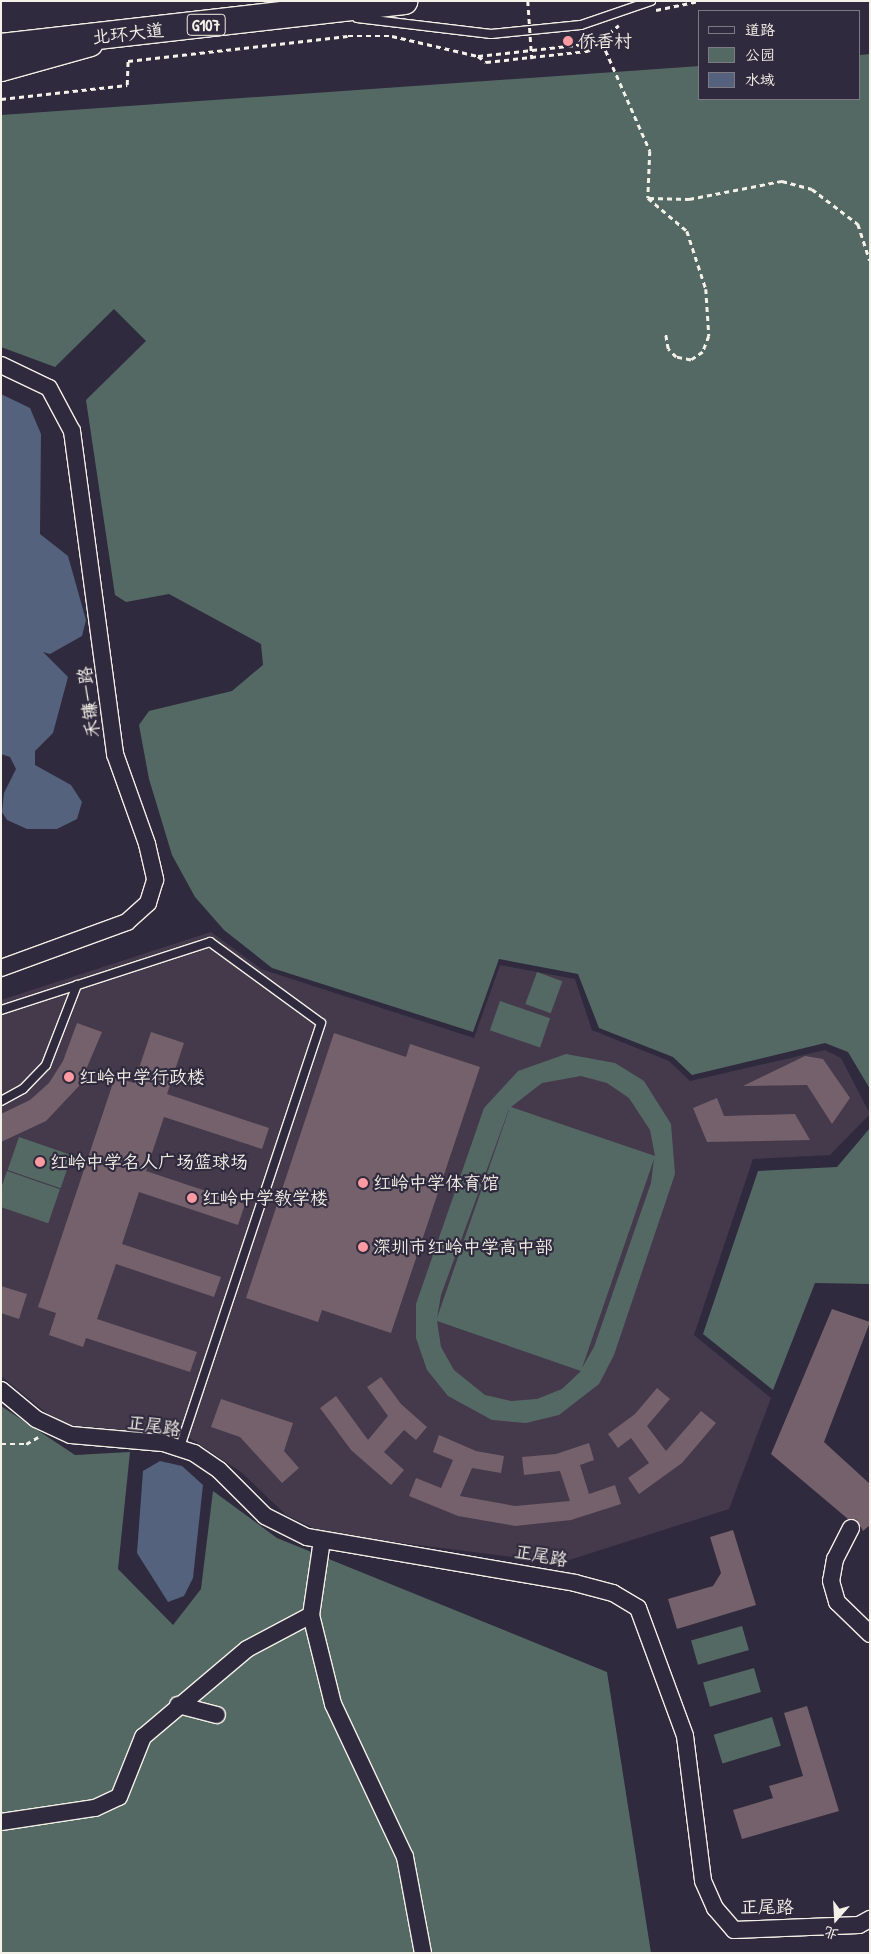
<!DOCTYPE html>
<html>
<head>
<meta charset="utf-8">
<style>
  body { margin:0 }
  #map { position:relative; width:871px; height:1954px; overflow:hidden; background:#2f2a3d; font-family:"Patrick Hand","LXGW WenKai TC",sans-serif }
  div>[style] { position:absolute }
  .built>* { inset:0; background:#443a4b }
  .green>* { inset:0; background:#556964; transform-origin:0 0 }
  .water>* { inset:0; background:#54627d }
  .building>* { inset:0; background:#75616b }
  .path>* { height:2.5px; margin-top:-1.25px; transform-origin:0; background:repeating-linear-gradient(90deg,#f4f1e8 0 5px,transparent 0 9px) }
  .roads { filter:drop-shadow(1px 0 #f4f1e8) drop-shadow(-1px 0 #f4f1e8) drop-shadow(0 1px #f4f1e8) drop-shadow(0 -1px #f4f1e8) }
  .service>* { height:8px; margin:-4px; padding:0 4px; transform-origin:4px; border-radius:4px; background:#2f2a3d }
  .minor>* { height:16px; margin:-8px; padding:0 8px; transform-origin:8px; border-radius:8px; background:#2f2a3d }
  .primary>* { height:25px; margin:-12.5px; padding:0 12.5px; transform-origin:12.5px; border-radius:12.5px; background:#2f2a3d }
  .trunk>* { height:26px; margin:-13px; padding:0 13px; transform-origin:13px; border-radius:13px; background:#2f2a3d }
  .path-bridge>* { height:2.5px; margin-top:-1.25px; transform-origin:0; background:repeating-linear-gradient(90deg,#f4f1e8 0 5px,transparent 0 9px) }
  .dots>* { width:14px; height:14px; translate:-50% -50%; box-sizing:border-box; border:2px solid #2f2a3d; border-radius:50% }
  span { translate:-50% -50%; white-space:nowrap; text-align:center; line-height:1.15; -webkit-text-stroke:4.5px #2f2a3d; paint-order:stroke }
  .shield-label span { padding:1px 4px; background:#2f2a3d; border:1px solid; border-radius:4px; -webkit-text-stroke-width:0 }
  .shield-label { font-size:16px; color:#f4f1e8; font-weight:700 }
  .street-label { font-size:18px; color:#f4f1e8 }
  .poi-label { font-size:18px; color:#f4f1e8 }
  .left { translate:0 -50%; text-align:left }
  .frame { position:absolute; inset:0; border:2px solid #f4f1e8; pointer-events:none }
  .legend { position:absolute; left:698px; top:10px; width:162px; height:90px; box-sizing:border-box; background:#2f2a3d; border:1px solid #7e7a81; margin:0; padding:6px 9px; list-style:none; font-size:15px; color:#f4f1e8 }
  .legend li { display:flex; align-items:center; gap:10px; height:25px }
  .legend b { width:25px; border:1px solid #7e7a81 }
  .north { position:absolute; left:811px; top:1894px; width:50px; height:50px; -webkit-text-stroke:4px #2f2a3d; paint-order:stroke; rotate:199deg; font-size:14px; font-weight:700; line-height:20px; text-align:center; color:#f4f1e8 }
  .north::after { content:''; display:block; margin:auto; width:18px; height:22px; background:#f4f1e8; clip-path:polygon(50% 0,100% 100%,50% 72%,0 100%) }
</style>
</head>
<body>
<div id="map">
  <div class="built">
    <i style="clip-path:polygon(211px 932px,261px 969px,474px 1038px,500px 965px,575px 979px,592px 1030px,669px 1061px,690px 1081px,825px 1050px,841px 1058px,870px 1114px,830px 1155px,753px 1159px,694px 1335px,771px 1398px,729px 1509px,560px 1563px,324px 1533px,286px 1515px,241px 1472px,187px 1436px,67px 1425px,55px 1420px,1px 1376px,1px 1000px)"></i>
  </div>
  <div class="green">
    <i style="clip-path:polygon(870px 54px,870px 1089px,848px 1052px,825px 1043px,692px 1075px,673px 1057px,599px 1028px,578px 974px,499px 959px,473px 1032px,272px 968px,224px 930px,195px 897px,172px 855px,149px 779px,139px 725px,149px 711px,232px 691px,263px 665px,261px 644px,169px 594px,126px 602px,115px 595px,86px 400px,146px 341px,114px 309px,55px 367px,1px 347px,1px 115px,700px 66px,700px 99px,860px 99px,860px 55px)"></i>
    <i style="left:537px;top:972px;width:27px;height:34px;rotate:20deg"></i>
    <i style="left:500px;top:1001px;width:53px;height:31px;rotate:19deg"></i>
    <i style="clip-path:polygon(evenodd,566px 1054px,615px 1063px,644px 1081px,671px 1124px,675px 1174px,614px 1355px,599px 1384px,559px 1415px,526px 1423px,492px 1420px,448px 1396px,427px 1370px,416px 1338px,416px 1304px,484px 1108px,518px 1071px,566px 1054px,581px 1076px,607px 1083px,629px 1098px,650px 1130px,655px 1156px,511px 1107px,542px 1083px,581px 1076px,566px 1054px,509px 1109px,509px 1110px,437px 1318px,441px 1295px,509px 1109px,566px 1054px,654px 1159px,651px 1183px,594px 1347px,582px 1368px,654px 1159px,566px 1054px,437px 1321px,581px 1371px,562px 1389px,537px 1399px,511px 1401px,485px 1395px,454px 1370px,441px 1347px,437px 1321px)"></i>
    <i style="clip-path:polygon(870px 1128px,870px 1284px,815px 1283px,773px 1390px,703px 1334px,758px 1171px,837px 1167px)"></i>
    <i style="left:19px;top:1137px;width:56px;height:35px;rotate:19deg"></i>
    <i style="left:7px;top:1171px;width:56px;height:36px;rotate:19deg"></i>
    <i style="clip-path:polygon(1px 1406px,75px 1455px,130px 1452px,118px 1569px,173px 1625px,201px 1589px,213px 1491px,277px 1538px,607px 1672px,651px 1953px,1px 1953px)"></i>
    <i style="left:742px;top:1626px;width:25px;height:53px;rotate:74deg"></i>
    <i style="left:754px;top:1668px;width:25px;height:53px;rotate:74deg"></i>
    <i style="left:772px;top:1717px;width:30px;height:61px;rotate:73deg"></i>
  </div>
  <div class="water">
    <i style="clip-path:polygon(1px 394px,30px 408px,41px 434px,40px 534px,68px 556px,86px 620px,82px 636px,50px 654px,43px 652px,68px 677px,53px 733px,35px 751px,35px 765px,71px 785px,82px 802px,77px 819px,57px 829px,27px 829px,7px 820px,2px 812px,4px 793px,16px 769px,10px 757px,1px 754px)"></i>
    <i style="clip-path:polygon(160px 1461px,182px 1466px,203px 1485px,193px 1578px,184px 1596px,168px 1602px,137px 1553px,143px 1471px)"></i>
  </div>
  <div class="building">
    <i style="clip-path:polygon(77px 1023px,102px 1032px,79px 1086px,46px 1121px,1px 1142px,1px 1114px,30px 1100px,49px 1083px,63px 1061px)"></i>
    <i style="clip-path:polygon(151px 1032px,184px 1043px,167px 1094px,269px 1128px,262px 1149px,164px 1117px,146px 1171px,245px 1204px,238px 1225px,139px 1192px,122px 1244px,221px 1277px,214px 1297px,116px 1264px,97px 1319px,197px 1352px,190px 1372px,86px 1338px,83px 1347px,49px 1335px,56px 1313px,38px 1307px,115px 1077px,134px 1083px)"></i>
    <i style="clip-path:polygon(334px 1033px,406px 1057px,410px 1044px,480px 1067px,391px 1333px,322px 1310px,318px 1322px,246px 1298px)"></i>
    <i style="clip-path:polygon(805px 1056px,823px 1059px,850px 1098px,832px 1124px,807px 1085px,743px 1086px)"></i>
    <i style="clip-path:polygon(717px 1098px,724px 1116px,795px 1114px,810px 1140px,707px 1142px,693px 1108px)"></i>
    <i style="clip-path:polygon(1px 1286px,27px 1294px,19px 1319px,1px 1313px)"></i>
    <i style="clip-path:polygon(832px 1309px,870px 1322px,824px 1442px,870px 1484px,870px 1525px,863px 1531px,856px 1519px,848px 1519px,771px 1454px)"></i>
    <i style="clip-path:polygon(381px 1377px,401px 1404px,427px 1427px,416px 1440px,404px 1430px,384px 1452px,404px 1470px,391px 1485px,351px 1450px,320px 1408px,336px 1396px,368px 1440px,388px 1416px,367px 1387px)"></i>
    <i style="clip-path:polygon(657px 1388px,670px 1399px,647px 1426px,666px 1451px,701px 1411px,716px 1423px,682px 1463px,639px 1494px,628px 1478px,649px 1463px,631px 1438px,618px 1448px,608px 1434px,635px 1414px)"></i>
    <i style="clip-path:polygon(221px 1399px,293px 1423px,284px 1451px,299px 1468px,282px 1483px,240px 1437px,211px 1427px)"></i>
    <i style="clip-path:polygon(439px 1435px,476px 1451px,504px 1456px,501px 1473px,472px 1468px,460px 1496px,515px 1506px,570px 1501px,560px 1471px,524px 1475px,522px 1457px,556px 1454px,589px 1443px,594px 1460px,580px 1465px,589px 1494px,615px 1485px,621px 1504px,571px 1520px,515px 1526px,458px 1516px,409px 1496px,416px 1478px,441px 1488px,453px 1460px,433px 1452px)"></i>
    <i style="clip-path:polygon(733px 1530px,756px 1605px,677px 1629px,668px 1599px,713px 1586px,721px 1573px,710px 1537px)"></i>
    <i style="clip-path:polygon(807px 1706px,839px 1811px,742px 1839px,733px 1810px,773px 1798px,769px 1786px,803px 1776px,784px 1713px)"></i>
  </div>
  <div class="path">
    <i style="left:656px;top:10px;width:44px;rotate:-11.8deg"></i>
    <i style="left:602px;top:42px;width:119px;rotate:66.2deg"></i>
    <i style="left:650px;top:151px;width:47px;rotate:92.4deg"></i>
    <i style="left:648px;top:198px;width:51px;rotate:40.2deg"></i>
    <i style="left:687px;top:231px;width:61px;rotate:71.9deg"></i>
    <i style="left:706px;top:289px;width:47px;rotate:86.3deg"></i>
    <i style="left:709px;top:336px;width:17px;rotate:111deg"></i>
    <i style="left:703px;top:352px;width:14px;rotate:146deg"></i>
    <i style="left:691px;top:360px;width:15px;rotate:-169deg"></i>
    <i style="left:676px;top:357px;width:11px;rotate:-135deg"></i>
    <i style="left:668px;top:349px;width:17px;rotate:-100deg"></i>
    <i style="left:478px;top:56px;width:10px;rotate:37deg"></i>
    <i style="left:486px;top:62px;width:103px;rotate:-6.2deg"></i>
    <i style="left:588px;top:51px;width:40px;rotate:-40deg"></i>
    <i style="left:1px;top:99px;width:127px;rotate:-6.3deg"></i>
    <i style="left:127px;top:85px;width:24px;rotate:-88deg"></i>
    <i style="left:128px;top:61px;width:221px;rotate:-6.5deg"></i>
    <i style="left:348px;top:36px;width:44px"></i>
    <i style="left:392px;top:36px;width:88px;rotate:13.1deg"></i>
    <i style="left:478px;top:56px;width:125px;rotate:-6.4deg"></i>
    <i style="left:649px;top:198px;width:40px;rotate:1.4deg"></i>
    <i style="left:689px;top:199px;width:95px;rotate:-11deg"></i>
    <i style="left:782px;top:181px;width:31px;rotate:15deg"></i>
    <i style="left:812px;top:189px;width:58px;rotate:37.3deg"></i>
    <i style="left:858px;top:224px;width:38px;rotate:72deg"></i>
    <i style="left:1px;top:1444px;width:25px"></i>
    <i style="left:26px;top:1444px;width:14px;rotate:-30deg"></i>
  </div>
  <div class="roads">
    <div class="service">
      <i style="left:357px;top:18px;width:135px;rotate:6.8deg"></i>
      <i style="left:491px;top:34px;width:90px;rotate:-5.7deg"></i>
      <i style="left:581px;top:25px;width:74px;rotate:-18.9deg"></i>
      <i style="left:1px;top:1010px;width:220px;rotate:-18deg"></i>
      <i style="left:210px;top:942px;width:137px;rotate:36.1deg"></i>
      <i style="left:321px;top:1023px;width:448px;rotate:108.4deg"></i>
      <i style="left:1px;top:1101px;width:25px;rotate:-29deg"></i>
      <i style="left:23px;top:1089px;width:33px;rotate:-46deg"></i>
      <i style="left:46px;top:1065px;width:86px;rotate:-68.8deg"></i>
    </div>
    <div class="minor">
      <i style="left:1px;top:365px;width:53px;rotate:25.6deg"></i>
      <i style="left:49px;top:388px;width:49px;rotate:61.9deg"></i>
      <i style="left:72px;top:431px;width:326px;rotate:82.4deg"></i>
      <i style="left:115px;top:754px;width:96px;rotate:70.4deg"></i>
      <i style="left:147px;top:844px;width:37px;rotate:77deg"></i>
      <i style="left:155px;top:880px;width:24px;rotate:107deg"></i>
      <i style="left:148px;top:903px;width:28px;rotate:138deg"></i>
      <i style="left:127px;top:922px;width:134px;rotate:159.9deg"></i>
      <i style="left:1px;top:1390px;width:45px;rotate:39.6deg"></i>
      <i style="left:36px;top:1419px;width:38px;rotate:25deg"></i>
      <i style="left:71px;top:1435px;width:92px;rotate:5deg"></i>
      <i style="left:163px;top:1443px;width:33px;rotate:18deg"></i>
      <i style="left:194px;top:1453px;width:30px;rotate:34deg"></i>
      <i style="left:219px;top:1470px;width:65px;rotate:45deg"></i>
      <i style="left:265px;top:1516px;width:47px;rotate:26.6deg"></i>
      <i style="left:307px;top:1537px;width:272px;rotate:9.7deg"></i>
      <i style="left:575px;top:1583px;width:39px;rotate:15deg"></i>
      <i style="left:613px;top:1593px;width:29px;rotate:31deg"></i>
      <i style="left:638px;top:1608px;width:136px;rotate:69.8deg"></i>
      <i style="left:685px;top:1736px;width:146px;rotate:82.9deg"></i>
      <i style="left:703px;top:1881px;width:30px;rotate:66deg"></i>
      <i style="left:715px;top:1908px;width:29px;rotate:49deg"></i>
      <i style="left:734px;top:1930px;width:125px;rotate:-2.3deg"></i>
      <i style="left:859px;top:1925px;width:13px;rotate:-29deg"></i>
      <i style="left:851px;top:1528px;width:35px;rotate:117deg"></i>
      <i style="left:835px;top:1559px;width:22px;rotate:100deg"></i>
      <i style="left:831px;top:1581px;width:22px;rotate:74deg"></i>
      <i style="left:837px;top:1602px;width:46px;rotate:44.1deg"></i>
      <i style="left:322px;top:1540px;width:76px;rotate:98.3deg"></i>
      <i style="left:311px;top:1615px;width:92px;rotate:76.1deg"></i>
      <i style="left:333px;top:1704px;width:169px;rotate:64.8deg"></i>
      <i style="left:405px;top:1857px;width:98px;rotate:79.4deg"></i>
      <i style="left:178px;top:1705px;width:40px;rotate:14.4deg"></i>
      <i style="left:1px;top:1822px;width:95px;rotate:-8.5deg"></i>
      <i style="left:95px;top:1808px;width:26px;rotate:-25deg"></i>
      <i style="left:119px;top:1797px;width:65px;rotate:-68.2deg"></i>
      <i style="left:143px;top:1737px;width:136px;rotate:-40.2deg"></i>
      <i style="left:247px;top:1649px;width:72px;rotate:-28deg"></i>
    </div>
    <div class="primary">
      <i style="left:1px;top:68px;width:92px;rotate:-15.7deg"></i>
    </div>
    <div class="trunk">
      <i style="left:1px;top:47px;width:406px;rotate:-6.5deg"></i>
    </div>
  </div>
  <div class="path-bridge">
    <i style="left:528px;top:1px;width:58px;rotate:86.1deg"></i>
  </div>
  <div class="dots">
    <i style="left:568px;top:41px;background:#ff9aa2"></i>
    <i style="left:69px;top:1077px;background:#ff9aa2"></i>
    <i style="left:40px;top:1162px;background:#ff9aa2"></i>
    <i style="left:363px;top:1183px;background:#ff9aa2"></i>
    <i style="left:192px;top:1198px;background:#ff9aa2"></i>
    <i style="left:363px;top:1247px;background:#ff9aa2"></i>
  </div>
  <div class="shield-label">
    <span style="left:206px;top:25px">G107</span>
  </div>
  <div class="street-label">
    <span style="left:128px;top:34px;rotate:-6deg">北环大道</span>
    <span style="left:89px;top:702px;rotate:-97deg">禾镰一路</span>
    <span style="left:154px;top:1426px;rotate:8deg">正尾路</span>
    <span style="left:541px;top:1556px;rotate:10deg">正尾路</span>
    <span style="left:767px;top:1907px">正尾路</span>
  </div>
  <div class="poi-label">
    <span class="left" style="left:578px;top:41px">侨香村</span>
    <span class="left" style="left:79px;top:1077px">红岭中学行政楼</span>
    <span class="left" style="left:50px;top:1162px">红岭中学名人广场篮球场</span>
    <span class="left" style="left:373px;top:1183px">红岭中学体育馆</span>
    <span class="left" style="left:202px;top:1198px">红岭中学教学楼</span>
    <span class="left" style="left:373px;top:1247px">深圳市红岭中学高中部</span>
  </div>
  <div class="frame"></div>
  <ul class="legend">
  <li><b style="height:6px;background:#2f2a3d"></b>道路</li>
  <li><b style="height:14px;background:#556964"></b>公园</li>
  <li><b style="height:14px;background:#54627d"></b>水域</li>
  </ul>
  <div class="north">北</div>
</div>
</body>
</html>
